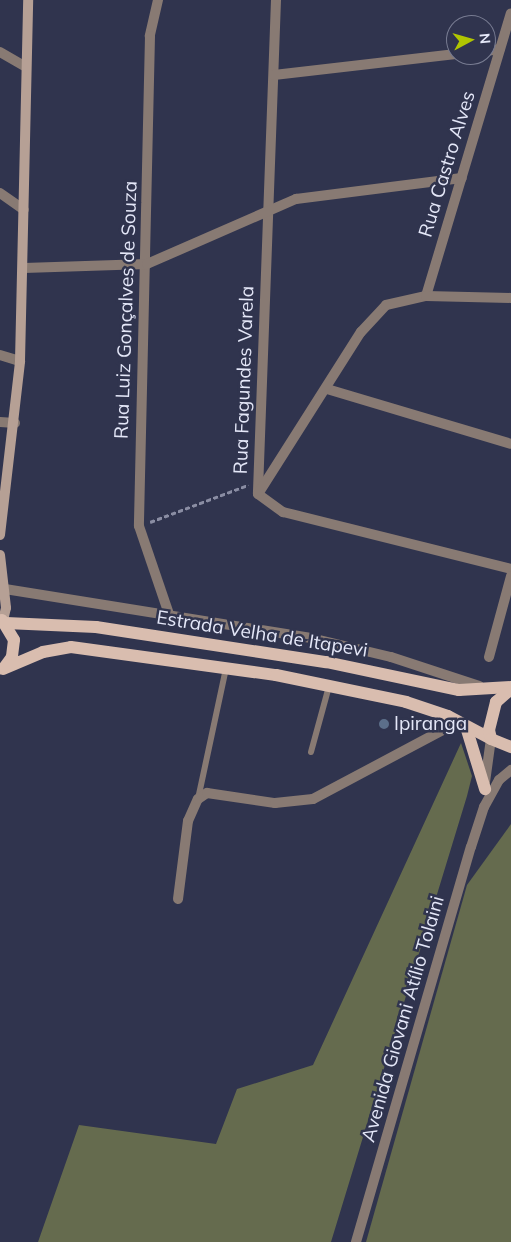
<!DOCTYPE html>
<html>
<head>
<meta charset="utf-8">
<style>
  body { margin:0 }
  #map { position:relative; width:511px; height:1242px; overflow:hidden; background:#30344e; font-family:Mulish,sans-serif }
  div>[style] { position:absolute }
  .forest>* { inset:0; background:#656b4e }
  .path>* { height:2.5px; margin-top:-1.25px; transform-origin:0; background:repeating-linear-gradient(90deg,#8a8da3 0 5px,transparent 0 7.5px) }
  .service>* { height:6px; margin:-3px; padding:0 3px; transform-origin:3px; border-radius:3px; background:#887a73 }
  .minor>* { height:10px; margin:-5px; padding:0 5px; transform-origin:5px; border-radius:5px; background:#887a73 }
  .tertiary>* { height:10px; margin:-5px; padding:0 5px; transform-origin:5px; border-radius:5px; background:#887a73 }
  .secondary>* { height:10px; margin:-5px; padding:0 5px; transform-origin:5px; border-radius:5px; background:#b6a095 }
  .primary>* { height:12px; margin:-6px; padding:0 6px; transform-origin:6px; border-radius:6px; background:#d9bdaf }
  .dots>* { width:14px; height:14px; translate:-50% -50%; box-sizing:border-box; border:2px solid #30344e; border-radius:50% }
  span { translate:-50% -50%; white-space:nowrap; text-align:center; line-height:1.15; -webkit-text-stroke:5px #30344e; paint-order:stroke }
  .street-label { font-size:19px; color:#e4e7f8 }
  .poi-label { font-size:19px; color:#e4e7f8 }
  .left { translate:0 -50%; text-align:left }
  .north { position:absolute; left:446px; top:15px; width:50px; height:50px; box-sizing:border-box; background:#30344e; border:1px solid #787c92; border-radius:50%; rotate:84deg; font-size:14px; font-weight:700; line-height:20px; text-align:center; color:#e4e7f8 }
  .north::after { content:''; display:block; margin:auto; width:18px; height:22px; background:#b0c501; clip-path:polygon(50% 0,100% 100%,50% 72%,0 100%) }
</style>
</head>
<body>
<div id="map">
  <div class="forest">
    <i style="clip-path:polygon(461px 743px,472px 776px,467px 796px,331px 1242px,38px 1242px,79px 1125px,216px 1144px,237px 1089px,313px 1065px)"></i>
    <i style="clip-path:polygon(511px 824px,511px 1242px,366px 1242px,467px 885px)"></i>
  </div>
  <div class="path">
    <i style="left:150px;top:522px;width:105px;rotate:-20.7deg"></i>
  </div>
  <div class="service">
    <i style="left:311px;top:752px;width:68px;rotate:-74.7deg"></i>
    <i style="left:198px;top:799px;width:134px;rotate:-77.9deg"></i>
  </div>
  <div class="minor">
    <i style="left:158px;top:0;width:37px;rotate:103deg"></i>
    <i style="left:150px;top:36px;width:490px;rotate:91.3deg"></i>
    <i style="left:139px;top:526px;width:96px;rotate:71.2deg"></i>
    <i style="left:276px;top:0;width:494px;rotate:92.1deg"></i>
    <i style="left:258px;top:494px;width:31px;rotate:36deg"></i>
    <i style="left:283px;top:512px;width:235px;rotate:14deg"></i>
    <i style="left:486px;top:51px;width:14px;rotate:-8deg"></i>
    <i style="left:274px;top:75px;width:183px;rotate:-6.6deg"></i>
    <i style="left:0;top:193px;width:29px;rotate:35deg"></i>
    <i style="left:24px;top:268px;width:123px;rotate:-1.9deg"></i>
    <i style="left:147px;top:264px;width:163px;rotate:-23.6deg"></i>
    <i style="left:296px;top:199px;width:167px;rotate:-7.2deg"></i>
    <i style="left:426px;top:296px;width:295px;rotate:-73.3deg"></i>
    <i style="left:0;top:355px;width:21px;rotate:17deg"></i>
    <i style="left:327px;top:389px;width:192px;rotate:16.6deg"></i>
    <i style="left:0;top:422px;width:15px;rotate:4deg"></i>
    <i style="left:258px;top:494px;width:192px;rotate:-57.6deg"></i>
    <i style="left:361px;top:332px;width:37px;rotate:-47deg"></i>
    <i style="left:386px;top:305px;width:41px;rotate:-12.7deg"></i>
    <i style="left:426px;top:296px;width:85px;rotate:1.3deg"></i>
    <i style="left:5px;top:589px;width:310px;rotate:9.1deg"></i>
    <i style="left:311px;top:638px;width:82px;rotate:13.4deg"></i>
    <i style="left:391px;top:657px;width:93px;rotate:18.2deg"></i>
    <i style="left:489px;top:657px;width:84px;rotate:-74.8deg"></i>
    <i style="left:178px;top:899px;width:79px;rotate:-82.7deg"></i>
    <i style="left:188px;top:821px;width:24px;rotate:-66deg"></i>
    <i style="left:198px;top:799px;width:11px;rotate:-34deg"></i>
    <i style="left:207px;top:793px;width:69px;rotate:8.4deg"></i>
    <i style="left:275px;top:803px;width:38px;rotate:-6deg"></i>
    <i style="left:313px;top:799px;width:164px;rotate:-28deg"></i>
  </div>
  <div class="tertiary">
    <i style="left:0;top:52px;width:28px;rotate:30deg"></i>
    <i style="left:485px;top:782px;width:43px;rotate:-82.1deg"></i>
    <i style="left:356px;top:1242px;width:411px;rotate:-73.8deg"></i>
    <i style="left:471px;top:847px;width:42px;rotate:-72deg"></i>
    <i style="left:484px;top:807px;width:31px;rotate:-61deg"></i>
    <i style="left:499px;top:780px;width:16px;rotate:-40deg"></i>
  </div>
  <div class="secondary">
    <i style="left:0;top:535px;width:175px;rotate:-83.4deg"></i>
    <i style="left:20px;top:361px;width:361px;rotate:-88.7deg"></i>
    <i style="left:0;top:555px;width:53px;rotate:83.5deg"></i>
    <i style="left:6px;top:608px;width:12px;rotate:104deg"></i>
  </div>
  <div class="primary">
    <i style="left:2px;top:620px;width:23px;rotate:59deg"></i>
    <i style="left:14px;top:640px;width:17px;rotate:97deg"></i>
    <i style="left:12px;top:657px;width:14px;rotate:126deg"></i>
    <i style="left:6px;top:623px;width:90px;rotate:2.5deg"></i>
    <i style="left:96px;top:627px;width:233px;rotate:8.7deg"></i>
    <i style="left:326px;top:662px;width:136px;rotate:11.9deg"></i>
    <i style="left:459px;top:690px;width:52px;rotate:-3.3deg"></i>
    <i style="left:3px;top:669px;width:43px;rotate:-23deg"></i>
    <i style="left:43px;top:652px;width:28px;rotate:-10deg"></i>
    <i style="left:71px;top:647px;width:207px;rotate:7.8deg"></i>
    <i style="left:276px;top:675px;width:133px;rotate:11.7deg"></i>
    <i style="left:406px;top:702px;width:44px;rotate:18.4deg"></i>
    <i style="left:448px;top:716px;width:49px;rotate:28.1deg"></i>
    <i style="left:511px;top:689px;width:20px;rotate:139deg"></i>
    <i style="left:496px;top:702px;width:29px;rotate:104deg"></i>
    <i style="left:489px;top:730px;width:9px;rotate:77deg"></i>
    <i style="left:491px;top:739px;width:22px;rotate:22deg"></i>
    <i style="left:467px;top:730px;width:62px;rotate:73deg"></i>
  </div>
  <div class="dots">
    <i style="left:384px;top:724px;background:#5c6f8a"></i>
  </div>
  <div class="street-label">
    <span style="left:447px;top:164px;rotate:-73deg">Rua Castro Alves</span>
    <span style="left:126px;top:310px;rotate:-88deg">Rua Luiz Gonçalves de Souza</span>
    <span style="left:244px;top:380px;rotate:-88deg">Rua Fagundes Varela</span>
    <span style="left:262px;top:634px;rotate:9deg">Estrada Velha de Itapevi</span>
    <span style="left:403px;top:1019px;rotate:-74deg">Avenida Giovani Atílio Tolaini</span>
  </div>
  <div class="poi-label">
    <span class="left" style="left:394px;top:724px">Ipiranga</span>
  </div>
  <div class="north">N</div>
</div>
</body>
</html>
